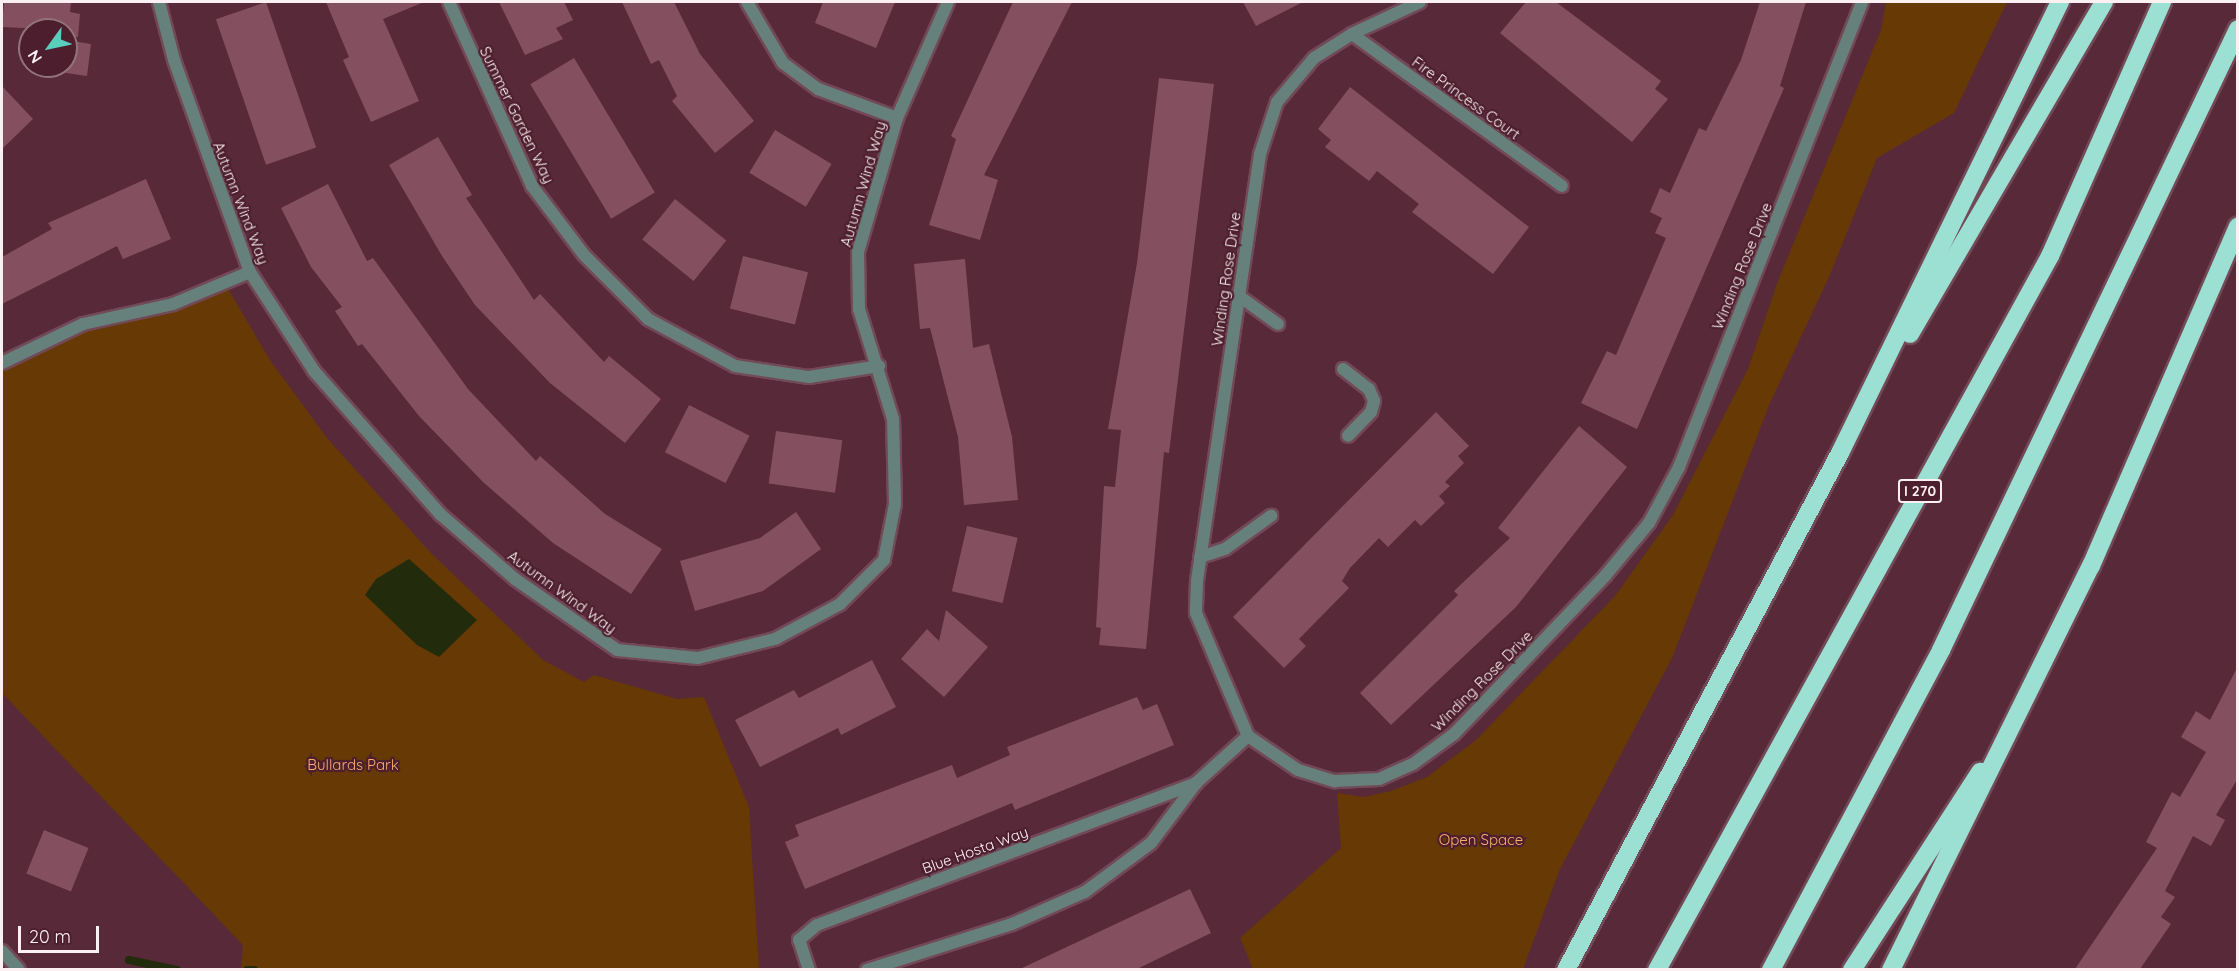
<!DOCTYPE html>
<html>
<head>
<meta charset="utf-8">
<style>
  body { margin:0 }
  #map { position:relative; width:2239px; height:971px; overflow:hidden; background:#582938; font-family:Quicksand,sans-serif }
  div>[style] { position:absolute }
  .green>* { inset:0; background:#663905 }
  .water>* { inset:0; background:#232b0d }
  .stream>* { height:8px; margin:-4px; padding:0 4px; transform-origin:4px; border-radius:4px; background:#232b0d }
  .building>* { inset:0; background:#84505f; transform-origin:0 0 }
  .roads { filter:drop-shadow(2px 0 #724956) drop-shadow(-2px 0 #724956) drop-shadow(0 2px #724956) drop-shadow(0 -2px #724956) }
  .lane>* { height:12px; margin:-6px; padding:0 6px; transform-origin:6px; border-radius:6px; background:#66817b }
  .street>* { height:12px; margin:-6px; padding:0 6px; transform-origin:6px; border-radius:6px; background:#66817b }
  .highway>* { height:18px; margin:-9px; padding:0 9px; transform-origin:9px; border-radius:9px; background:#9ce0d4 }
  span { translate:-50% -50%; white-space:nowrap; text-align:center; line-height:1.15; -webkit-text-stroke:4.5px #4d1f2e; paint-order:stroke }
  .shield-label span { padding:2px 4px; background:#4d1f2e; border:2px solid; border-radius:4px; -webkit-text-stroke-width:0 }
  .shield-label { font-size:14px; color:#fcf0f2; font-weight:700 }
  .street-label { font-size:15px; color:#fcf0f2 }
  .park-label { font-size:15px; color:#fbaf6b }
  .frame { position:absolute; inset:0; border:3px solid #fcf0f2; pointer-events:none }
  .north { position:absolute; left:18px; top:18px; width:60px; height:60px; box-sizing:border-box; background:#4d1f2e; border:2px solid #93737c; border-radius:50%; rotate:237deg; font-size:16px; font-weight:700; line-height:24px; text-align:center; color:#fcf0f2 }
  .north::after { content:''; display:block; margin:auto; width:21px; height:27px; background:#5acebc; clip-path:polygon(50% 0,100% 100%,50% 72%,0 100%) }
  .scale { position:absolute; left:18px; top:926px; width:81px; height:27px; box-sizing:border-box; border:3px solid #fcf0f2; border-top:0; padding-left:8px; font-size:18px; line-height:21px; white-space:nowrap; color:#fcf0f2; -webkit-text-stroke:4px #4d1f2e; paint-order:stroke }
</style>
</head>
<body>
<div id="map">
  <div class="green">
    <i style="clip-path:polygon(1886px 2px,2007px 2px,1954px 113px,1877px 158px,1829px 277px,1770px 403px,1673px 656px,1560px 869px,1523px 969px,1253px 969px,1240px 938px,1341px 848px,1337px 793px,1364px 797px,1391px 791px,1427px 777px,1476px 740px,1615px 596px,1673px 515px,1748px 369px,1778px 281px,1881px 30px)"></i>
    <i style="clip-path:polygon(221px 277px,270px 360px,327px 438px,430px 552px,543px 660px,584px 682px,594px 675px,677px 699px,704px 697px,749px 807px,759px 969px,241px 969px,243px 945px,2px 693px,2px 360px,189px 294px)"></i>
  </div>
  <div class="water">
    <i style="clip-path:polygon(409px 559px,477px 620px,439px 657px,417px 645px,365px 595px,376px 579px)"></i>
  </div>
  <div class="stream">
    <i style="left:129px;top:960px;width:49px;rotate:11.8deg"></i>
    <i style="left:247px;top:970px;width:7px"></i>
  </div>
  <div class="building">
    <i style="clip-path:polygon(4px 2px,71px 2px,70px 12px,80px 14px,78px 37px,66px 35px,66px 30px,2px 27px)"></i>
    <i style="left:266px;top:2px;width:154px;height:53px;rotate:71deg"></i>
    <i style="clip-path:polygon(326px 2px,424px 2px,383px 19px,419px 101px,371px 122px,343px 60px,349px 57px)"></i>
    <i style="clip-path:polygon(499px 2px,564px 2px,573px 20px,556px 28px,563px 39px,525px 55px)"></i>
    <i style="clip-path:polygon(622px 2px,674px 2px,700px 54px,754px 121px,715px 153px,672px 101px,677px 96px,659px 60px,651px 64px)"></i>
    <i style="clip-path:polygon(823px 2px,895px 2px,876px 48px,815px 23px)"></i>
    <i style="clip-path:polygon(1013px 2px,1072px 2px,984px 175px,998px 180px,980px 240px,929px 225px,956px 139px,951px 136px)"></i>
    <i style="clip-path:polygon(1243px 2px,1303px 2px,1256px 26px)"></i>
    <i style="clip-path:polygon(1526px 2px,1556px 2px,1661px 81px,1655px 89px,1668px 99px,1632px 142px,1500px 33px)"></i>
    <i style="clip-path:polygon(1760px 2px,1806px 2px,1780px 86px,1784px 88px,1637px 429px,1581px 403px,1607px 351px,1616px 355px,1666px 238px,1655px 233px,1662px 218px,1650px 212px,1660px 188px,1670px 193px,1699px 128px,1706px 131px,1741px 60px)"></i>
    <i style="clip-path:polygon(66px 40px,91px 44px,87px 76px,53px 71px,54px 66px,66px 66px)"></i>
    <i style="left:574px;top:58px;width:157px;height:51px;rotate:59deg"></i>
    <i style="clip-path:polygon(1159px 78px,1214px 84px,1169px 453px,1164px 452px,1146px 649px,1099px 645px,1101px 628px,1096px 627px,1104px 486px,1115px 487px,1121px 430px,1108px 429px,1137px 263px)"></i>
    <i style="clip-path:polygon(2px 86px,33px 119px,2px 149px)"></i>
    <i style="clip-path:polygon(1350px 87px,1529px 227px,1493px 274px,1412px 212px,1419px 204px,1377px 171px,1369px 181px,1325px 147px,1331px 140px,1318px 129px)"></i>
    <i style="left:775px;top:130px;width:66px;height:50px;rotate:31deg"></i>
    <i style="clip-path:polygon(438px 137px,472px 195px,466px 198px,534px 300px,540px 294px,604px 362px,609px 356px,661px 399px,625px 443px,550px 383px,475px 305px,442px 256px,389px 165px)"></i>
    <i style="clip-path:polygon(146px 179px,171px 239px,123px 259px,117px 246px,2px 304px,2px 257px,52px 229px,48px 223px)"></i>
    <i style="clip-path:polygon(328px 184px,367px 261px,373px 258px,468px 389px,536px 461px,540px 456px,605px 514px,662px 549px,631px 594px,553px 543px,483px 482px,419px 416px,362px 344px,358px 346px,335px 311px,342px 307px,311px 267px,281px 208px)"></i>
    <i style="left:675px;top:199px;width:66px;height:52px;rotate:39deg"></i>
    <i style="left:743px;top:256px;width:67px;height:54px;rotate:14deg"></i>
    <i style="clip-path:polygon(965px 259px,973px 348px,989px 344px,1012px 437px,1018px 500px,964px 505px,958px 437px,930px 328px,920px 329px,914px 264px)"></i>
    <i style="left:689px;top:405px;width:68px;height:53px;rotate:27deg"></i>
    <i style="clip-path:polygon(1436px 412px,1469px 446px,1458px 456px,1464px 463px,1445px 482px,1450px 486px,1439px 496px,1445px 503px,1421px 526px,1415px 520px,1388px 547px,1379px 538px,1350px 568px,1342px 581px,1349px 588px,1299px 639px,1306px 646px,1284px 668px,1233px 617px)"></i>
    <i style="clip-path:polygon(1579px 426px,1627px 467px,1516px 607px,1391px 725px,1360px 693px,1458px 595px,1454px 591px,1510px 538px,1498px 528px)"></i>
    <i style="left:776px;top:431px;width:67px;height:53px;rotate:8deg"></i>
    <i style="clip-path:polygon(796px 512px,821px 549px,763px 591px,695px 611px,680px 561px,760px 538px)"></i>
    <i style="left:967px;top:526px;width:52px;height:67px;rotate:13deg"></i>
    <i style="clip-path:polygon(946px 610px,988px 647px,944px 697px,901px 659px,927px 629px,939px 641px)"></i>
    <i style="clip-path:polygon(872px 660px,896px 707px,841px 735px,838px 728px,760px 767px,735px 720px,794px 690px,799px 698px)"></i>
    <i style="clip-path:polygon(2238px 666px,2238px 778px,2216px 815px,2225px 820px,2211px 846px,2193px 836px,2165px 891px,2175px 897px,2161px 917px,2171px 924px,2140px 969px,2075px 969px,2157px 848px,2146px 842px,2172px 792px,2180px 797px,2206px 752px,2181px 737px,2196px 711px,2210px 720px)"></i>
    <i style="clip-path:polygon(1137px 697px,1143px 710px,1157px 704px,1174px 745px,1015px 810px,1012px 803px,805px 889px,785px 842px,799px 836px,795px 825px,952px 765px,957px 778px,1010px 755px,1007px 747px)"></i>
    <i style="left:44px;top:830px;width:48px;height:47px;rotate:22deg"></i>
    <i style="clip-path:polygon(1190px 889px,1211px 933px,1137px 969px,1020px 969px)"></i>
  </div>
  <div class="roads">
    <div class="lane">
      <i style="left:1239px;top:296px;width:48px;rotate:35.7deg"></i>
      <i style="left:1343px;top:369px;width:33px;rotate:38deg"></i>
      <i style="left:1369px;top:389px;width:13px;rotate:67deg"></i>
      <i style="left:1374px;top:401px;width:11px;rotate:105deg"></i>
      <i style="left:1371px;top:412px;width:33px;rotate:134deg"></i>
      <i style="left:1200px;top:557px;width:26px;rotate:-18deg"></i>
      <i style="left:1225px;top:549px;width:57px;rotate:-35.7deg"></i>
    </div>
    <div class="street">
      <i style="left:159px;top:2px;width:60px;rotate:75.5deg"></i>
      <i style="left:174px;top:60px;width:225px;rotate:70.3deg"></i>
      <i style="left:250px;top:272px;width:118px;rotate:57.1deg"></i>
      <i style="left:314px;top:371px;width:191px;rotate:48.6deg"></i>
      <i style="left:440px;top:514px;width:99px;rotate:40.9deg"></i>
      <i style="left:515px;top:579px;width:124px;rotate:34.8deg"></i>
      <i style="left:617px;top:650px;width:81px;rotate:5.6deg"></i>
      <i style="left:698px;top:658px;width:79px;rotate:-13.9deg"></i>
      <i style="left:775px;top:639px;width:74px;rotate:-28.3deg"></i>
      <i style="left:840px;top:604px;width:62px;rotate:-45deg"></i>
      <i style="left:884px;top:560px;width:57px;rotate:-78.9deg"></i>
      <i style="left:895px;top:504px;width:85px;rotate:-91.3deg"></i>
      <i style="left:893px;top:419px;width:115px;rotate:-107.2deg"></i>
      <i style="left:859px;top:309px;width:57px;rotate:-91deg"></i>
      <i style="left:858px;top:252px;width:140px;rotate:-73.8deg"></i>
      <i style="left:897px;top:118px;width:127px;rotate:-66.3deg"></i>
      <i style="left:449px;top:2px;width:202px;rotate:65.7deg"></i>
      <i style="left:532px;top:186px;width:86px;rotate:53deg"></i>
      <i style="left:584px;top:255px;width:91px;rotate:45deg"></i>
      <i style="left:648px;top:319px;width:99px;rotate:28.4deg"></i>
      <i style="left:735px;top:366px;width:75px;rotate:8.5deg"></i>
      <i style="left:809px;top:377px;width:71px;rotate:-8.9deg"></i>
      <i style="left:747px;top:2px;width:71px;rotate:59.5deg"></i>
      <i style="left:783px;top:63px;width:44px;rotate:36.6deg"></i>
      <i style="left:818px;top:89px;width:84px;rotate:20.2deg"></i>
      <i style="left:1420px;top:2px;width:75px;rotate:154.8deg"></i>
      <i style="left:1352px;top:34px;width:45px;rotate:147.7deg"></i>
      <i style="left:1314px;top:58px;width:57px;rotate:130.1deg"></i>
      <i style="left:1277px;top:102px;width:55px;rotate:108.1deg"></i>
      <i style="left:1260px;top:154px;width:431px;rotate:98.4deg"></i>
      <i style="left:1197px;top:580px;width:33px;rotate:92deg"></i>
      <i style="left:1196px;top:613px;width:134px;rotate:67.1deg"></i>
      <i style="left:1248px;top:736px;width:60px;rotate:34.2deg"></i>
      <i style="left:1298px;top:770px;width:39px;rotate:17deg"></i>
      <i style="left:1335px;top:781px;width:44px;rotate:-2.6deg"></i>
      <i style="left:1379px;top:779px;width:37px;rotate:-24deg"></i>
      <i style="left:1413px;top:764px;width:51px;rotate:-36.2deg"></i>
      <i style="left:1454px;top:734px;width:219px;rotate:-46.3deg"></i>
      <i style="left:1605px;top:576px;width:69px;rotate:-50.3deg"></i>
      <i style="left:1649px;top:523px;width:64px;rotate:-61.8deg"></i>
      <i style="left:1679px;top:467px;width:500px;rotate:-68.5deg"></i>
      <i style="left:1352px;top:34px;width:259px;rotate:35.9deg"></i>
      <i style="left:2px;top:363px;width:90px;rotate:-25.7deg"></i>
      <i style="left:83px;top:324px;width:92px;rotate:-12.5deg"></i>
      <i style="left:173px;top:304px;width:83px;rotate:-22.6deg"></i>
      <i style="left:2px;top:951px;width:25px;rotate:48deg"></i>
      <i style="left:809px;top:970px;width:32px;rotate:-108deg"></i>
      <i style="left:799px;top:940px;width:23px;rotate:-40deg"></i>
      <i style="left:817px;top:925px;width:405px;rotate:-20.5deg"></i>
      <i style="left:867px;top:970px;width:152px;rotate:-17.6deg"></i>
      <i style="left:1012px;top:924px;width:80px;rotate:-23.7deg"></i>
      <i style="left:1085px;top:892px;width:82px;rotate:-36.6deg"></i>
      <i style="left:1151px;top:843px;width:75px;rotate:-53.1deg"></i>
      <i style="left:1196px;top:783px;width:70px;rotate:-42.1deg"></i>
    </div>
    <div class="highway">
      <i style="left:1910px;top:334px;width:385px;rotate:-59.7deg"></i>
      <i style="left:1566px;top:970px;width:585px;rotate:-62.08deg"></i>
      <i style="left:1840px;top:453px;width:502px;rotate:-64deg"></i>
      <i style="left:1657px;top:970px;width:815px;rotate:-61.17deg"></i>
      <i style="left:2050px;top:256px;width:278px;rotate:-66.2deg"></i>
      <i style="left:1771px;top:970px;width:362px;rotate:-62deg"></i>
      <i style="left:1941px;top:650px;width:688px;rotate:-64.44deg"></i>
      <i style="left:1852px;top:970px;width:236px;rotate:-57.1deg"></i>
      <i style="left:1891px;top:970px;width:451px;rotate:-63.7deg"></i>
      <i style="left:2091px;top:566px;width:370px;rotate:-66.6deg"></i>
    </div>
  </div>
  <div class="shield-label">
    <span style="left:1920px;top:491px">I 270</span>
  </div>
  <div class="street-label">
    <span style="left:1466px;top:98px;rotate:36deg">Fire Princess Court</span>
    <span style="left:517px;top:115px;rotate:64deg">Summer Garden Way</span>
    <span style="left:863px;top:184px;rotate:-74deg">Autumn Wind Way</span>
    <span style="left:241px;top:203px;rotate:69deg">Autumn Wind Way</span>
    <span style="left:1742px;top:266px;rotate:-68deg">Winding Rose Drive</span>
    <span style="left:1226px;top:279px;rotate:-82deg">Winding Rose Drive</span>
    <span style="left:562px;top:592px;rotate:36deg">Autumn Wind Way</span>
    <span style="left:1482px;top:681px;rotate:-45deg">Winding Rose Drive</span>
    <span style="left:975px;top:850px;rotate:-20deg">Blue Hosta Way</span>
  </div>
  <div class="park-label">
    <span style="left:353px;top:765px">Bullards Park</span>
    <span style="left:1481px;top:840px">Open Space</span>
  </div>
  <div class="frame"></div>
  <div class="north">N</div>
  <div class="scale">20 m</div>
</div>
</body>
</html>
